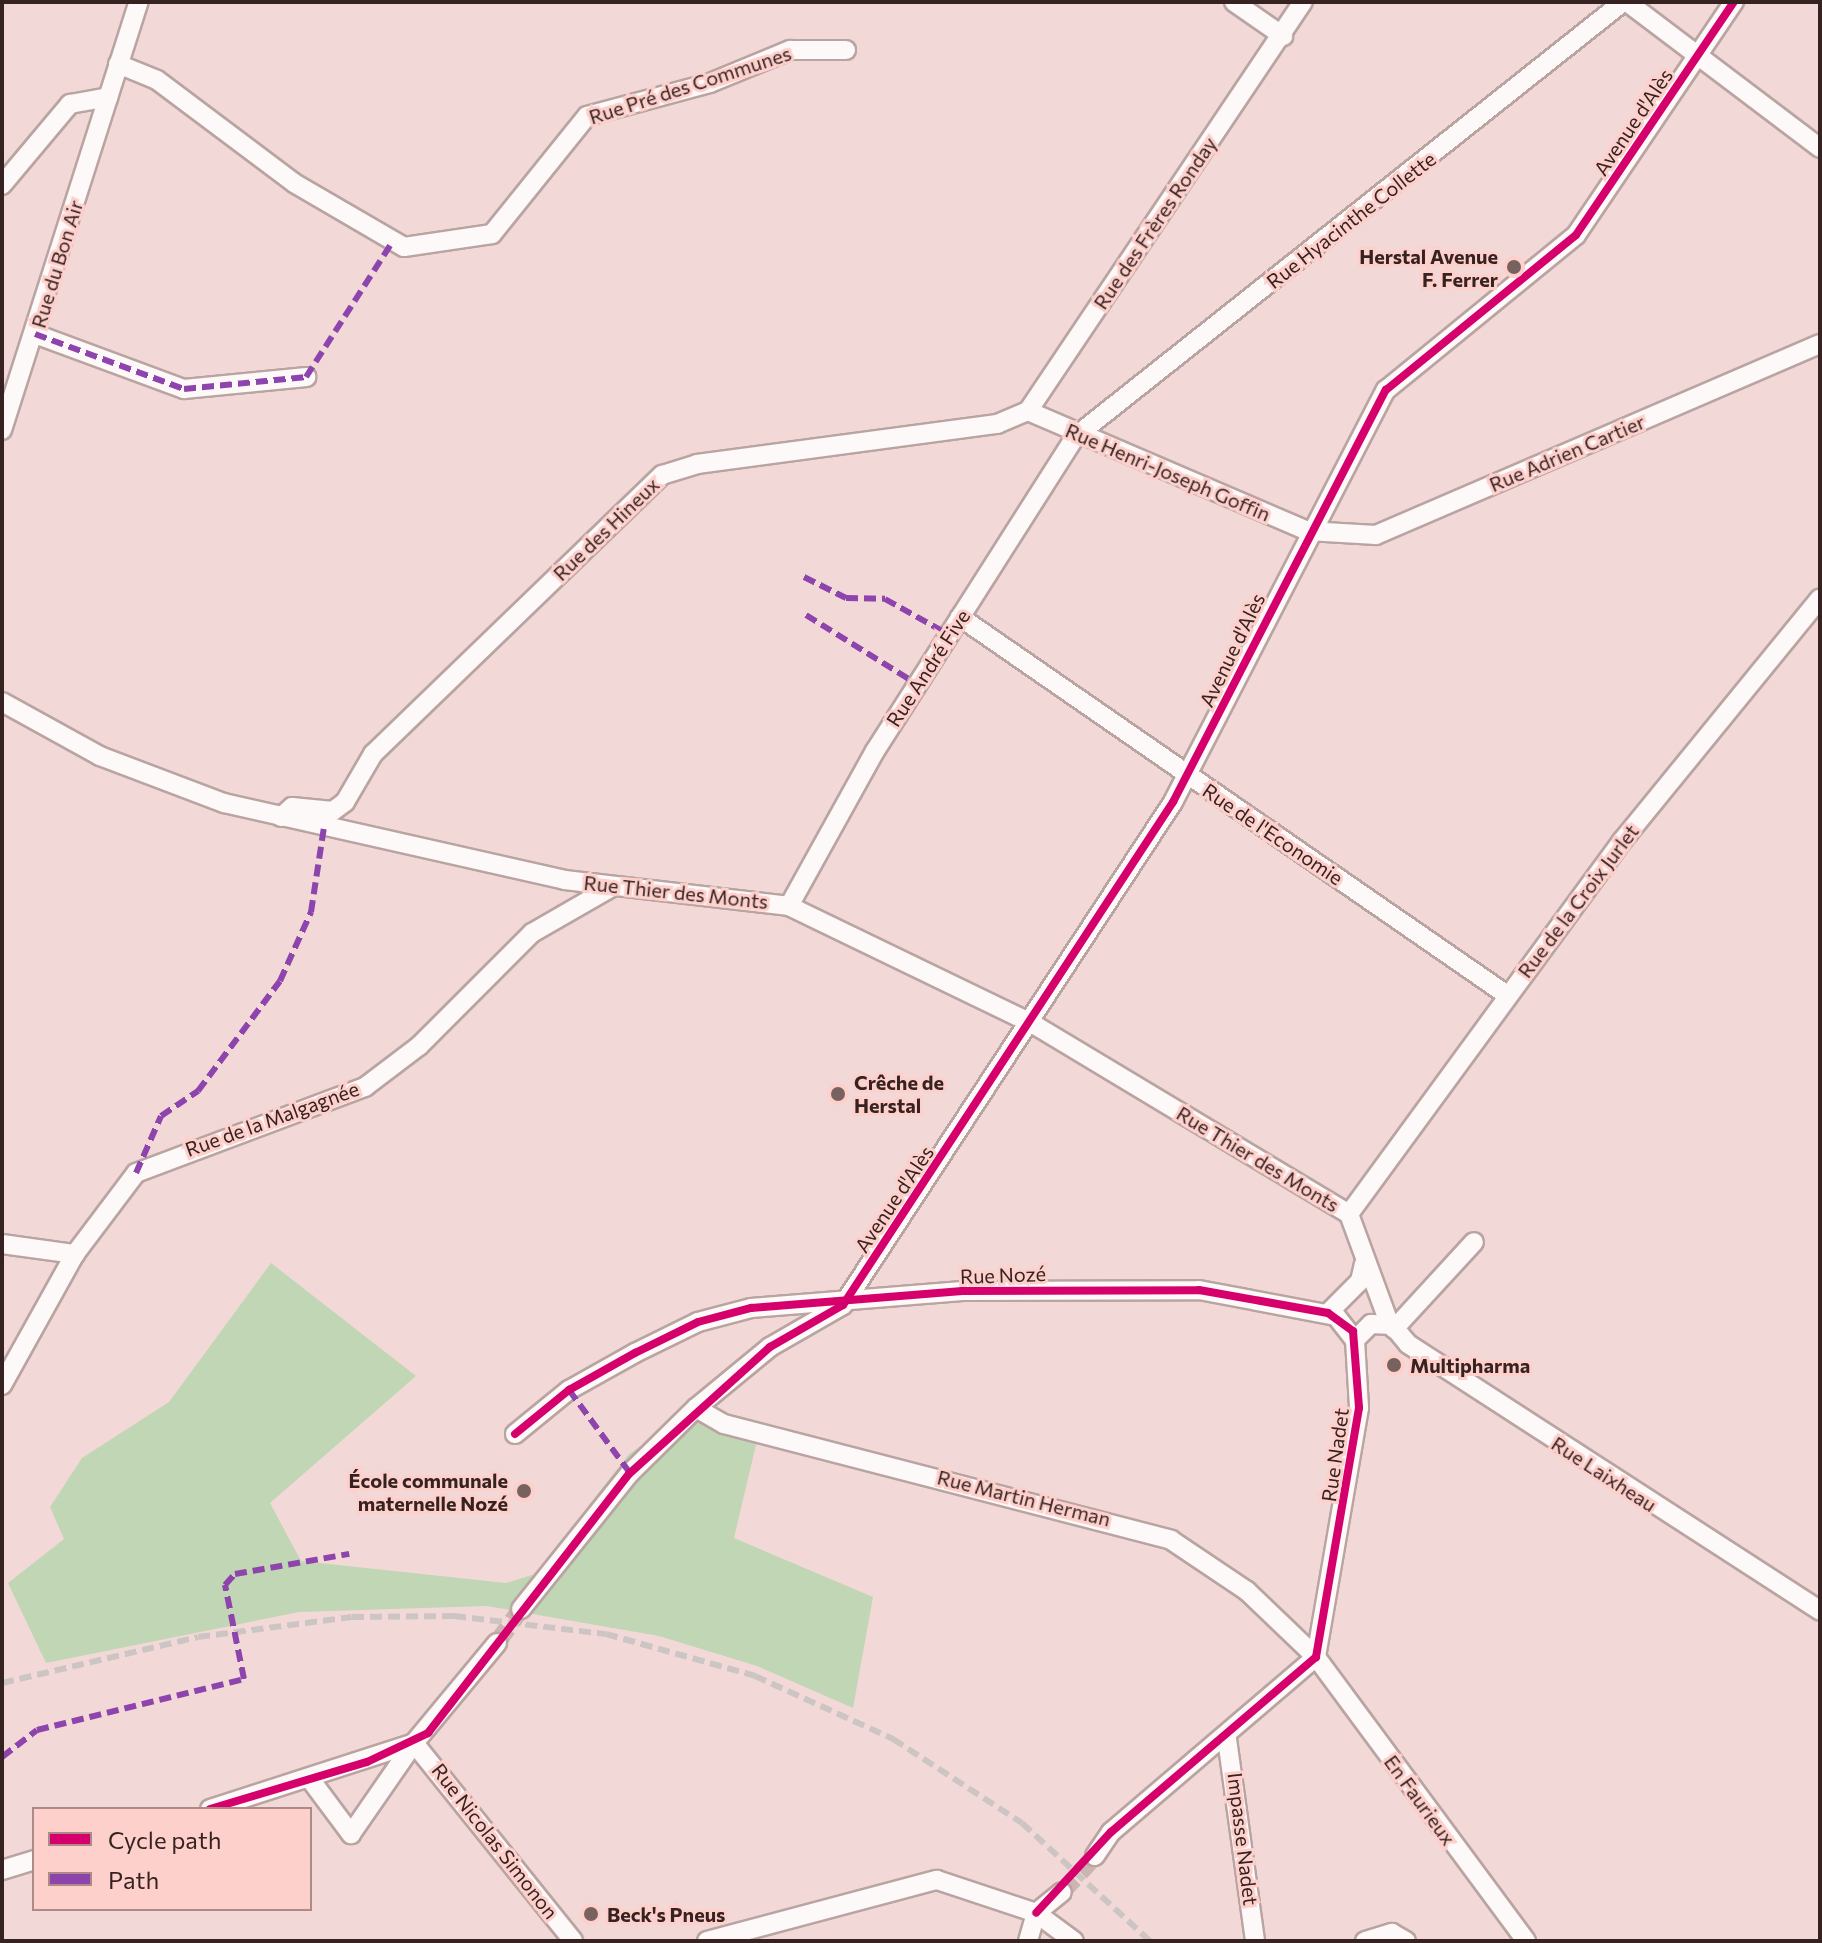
<!DOCTYPE html>
<html>
<head>
<meta charset="utf-8">
<style>
  body { margin:0 }
  #map { position:relative; width:1822px; height:1943px; overflow:hidden; background:#f2d9d7; font-family:Commissioner,sans-serif }
  div>[style] { position:absolute }
  .green>* { inset:0; background:#c1d6b4 }
  .minor-tunnel>* { height:18px; margin-top:-9px; transform-origin:0; background:repeating-linear-gradient(90deg,#ccb4b2 0 18px,transparent 0 27px) }
  .roads { filter:drop-shadow(2px 0 #b9a4a2) drop-shadow(-2px 0 #b9a4a2) drop-shadow(0 2px #b9a4a2) drop-shadow(0 -2px #b9a4a2) }
  .minor>* { height:18px; margin:-9px; padding:0 9px; transform-origin:9px; border-radius:9px; background:#fdf9f9 }
  .rail>* { height:6px; margin-top:-3px; transform-origin:0; background:repeating-linear-gradient(90deg,#ccc5c3 0 12px,transparent 0 18px) }
  .quiet>* { height:6px; margin-top:-3px; transform-origin:0; background:repeating-linear-gradient(90deg,#8e44ad 0 12px,transparent 0 18px) }
  .cycleway>* { height:8px; margin:-4px; padding:0 4px; transform-origin:4px; border-radius:4px; background:#d6006c }
  .dots>* { width:22px; height:22px; translate:-50% -50%; box-sizing:border-box; border:4px solid #fdd0cc; border-radius:50% }
  span { translate:-50% -50%; white-space:nowrap; text-align:center; line-height:1.15; -webkit-text-stroke:6px #fdd0cc; paint-order:stroke }
  .street-label { font-size:20px; color:#362220 }
  .poi-label { font-size:20px; color:#362220; font-weight:700 }
  .right { translate:-100% -50%; text-align:right }
  .left { translate:0 -50%; text-align:left }
  .frame { position:absolute; inset:0; border:4px solid #362220; pointer-events:none }
  .legend { position:absolute; left:32px; top:1807px; width:280px; height:104px; box-sizing:border-box; background:#fdd0cc; border:2px solid #ad8a87; margin:0; padding:10px 14px; list-style:none; font-size:24px; color:#362220 }
  .legend li { display:flex; align-items:center; gap:16px; height:40px }
  .legend b { width:40px; border:2px solid #ad8a87 }
</style>
</head>
<body>
<div id="map">
  <div class="green">
    <i style="clip-path:polygon(271px 1263px,416px 1376px,270px 1503px,301px 1561px,506px 1583px,535px 1574px,629px 1454px,696px 1408px,759px 1432px,734px 1538px,873px 1597px,853px 1708px,757px 1666px,659px 1636px,487px 1606px,299px 1612px,46px 1663px,8px 1583px,64px 1539px,50px 1507px,82px 1458px,169px 1402px)"></i>
  </div>
  <div class="minor-tunnel">
    <i style="left:497px;top:1643px;width:42px;rotate:-54.8deg"></i>
    <i style="left:1062px;top:1892px;width:49px;rotate:-47.5deg"></i>
  </div>
  <div class="roads">
    <div class="minor">
      <i style="left:1234px;top:2px;width:60px;rotate:34.8deg"></i>
      <i style="left:1627px;top:2px;width:242px;rotate:37.1deg"></i>
      <i style="left:118px;top:64px;width:42px;rotate:22.3deg"></i>
      <i style="left:157px;top:80px;width:171px;rotate:36.9deg"></i>
      <i style="left:294px;top:183px;width:127px;rotate:30.2deg"></i>
      <i style="left:404px;top:247px;width:89px;rotate:-8.4deg"></i>
      <i style="left:492px;top:234px;width:151px;rotate:-51.2deg"></i>
      <i style="left:587px;top:116px;width:127px;rotate:-15deg"></i>
      <i style="left:710px;top:83px;width:87px;rotate:-22.4deg"></i>
      <i style="left:790px;top:50px;width:56px"></i>
      <i style="left:2px;top:185px;width:106px;rotate:-50deg"></i>
      <i style="left:70px;top:104px;width:39px;rotate:-10deg"></i>
      <i style="left:35px;top:334px;width:159px;rotate:20.3deg"></i>
      <i style="left:184px;top:389px;width:123px;rotate:-5.6deg"></i>
      <i style="left:1028px;top:411px;width:305px;rotate:23.2deg"></i>
      <i style="left:1308px;top:531px;width:68px;rotate:3.4deg"></i>
      <i style="left:1376px;top:535px;width:483px;rotate:-23.3deg"></i>
      <i style="left:1028px;top:411px;width:493px;rotate:-56.1deg"></i>
      <i style="left:2px;top:430px;width:449px;rotate:-72.3deg"></i>
      <i style="left:960px;top:617px;width:665px;rotate:34.65deg"></i>
      <i style="left:2px;top:702px;width:112px;rotate:28.9deg"></i>
      <i style="left:100px;top:756px;width:133px;rotate:20.8deg"></i>
      <i style="left:224px;top:803px;width:350px;rotate:12.7deg"></i>
      <i style="left:565px;top:880px;width:226px;rotate:6.6deg"></i>
      <i style="left:789px;top:906px;width:271px;rotate:25.8deg"></i>
      <i style="left:1033px;top:1024px;width:369px;rotate:31deg"></i>
      <i style="left:281px;top:817px;width:15px;rotate:-42deg"></i>
      <i style="left:292px;top:807px;width:41px;rotate:5.6deg"></i>
      <i style="left:333px;top:811px;width:15px;rotate:-37deg"></i>
      <i style="left:345px;top:802px;width:56px;rotate:-59.7deg"></i>
      <i style="left:373px;top:754px;width:402px;rotate:-44deg"></i>
      <i style="left:662px;top:475px;width:37px;rotate:-17deg"></i>
      <i style="left:697px;top:464px;width:303px;rotate:-7.6deg"></i>
      <i style="left:997px;top:424px;width:34px;rotate:-23deg"></i>
      <i style="left:789px;top:906px;width:177px;rotate:-61deg"></i>
      <i style="left:875px;top:751px;width:374px;rotate:-57.5deg"></i>
      <i style="left:1076px;top:436px;width:698px;rotate:-38.43deg"></i>
      <i style="left:1349px;top:1214px;width:462px;rotate:-53.8deg"></i>
      <i style="left:1622px;top:841px;width:313px;rotate:-50.8deg"></i>
      <i style="left:1349px;top:1214px;width:113px;rotate:69.8deg"></i>
      <i style="left:1388px;top:1320px;width:31px;rotate:50deg"></i>
      <i style="left:1408px;top:1344px;width:491px;rotate:32.9deg"></i>
      <i style="left:2px;top:1244px;width:74px;rotate:7.8deg"></i>
      <i style="left:1328px;top:1313px;width:45px;rotate:-45deg"></i>
      <i style="left:1360px;top:1281px;width:18px;rotate:-77deg"></i>
      <i style="left:1394px;top:1329px;width:118px;rotate:-47.4deg"></i>
      <i style="left:1355px;top:1340px;width:23px;rotate:-45deg"></i>
      <i style="left:1371px;top:1324px;width:21px;rotate:3deg"></i>
      <i style="left:2px;top:1385px;width:150px;rotate:-60.9deg"></i>
      <i style="left:75px;top:1254px;width:101px;rotate:-53deg"></i>
      <i style="left:136px;top:1173px;width:245px;rotate:-20.6deg"></i>
      <i style="left:365px;top:1087px;width:68px;rotate:-37.2deg"></i>
      <i style="left:419px;top:1046px;width:160px;rotate:-45deg"></i>
      <i style="left:532px;top:933px;width:92px;rotate:-29.9deg"></i>
      <i style="left:696px;top:1408px;width:32px;rotate:30deg"></i>
      <i style="left:724px;top:1424px;width:462px;rotate:14.5deg"></i>
      <i style="left:1171px;top:1540px;width:92px;rotate:33.9deg"></i>
      <i style="left:1247px;top:1591px;width:95px;rotate:43.7deg"></i>
      <i style="left:1316px;top:1657px;width:353px;rotate:53.5deg"></i>
      <i style="left:515px;top:1434px;width:70px;rotate:-39.2deg"></i>
      <i style="left:569px;top:1390px;width:76px;rotate:-29.3deg"></i>
      <i style="left:635px;top:1353px;width:70px;rotate:-26.2deg"></i>
      <i style="left:698px;top:1322px;width:55px;rotate:-14.8deg"></i>
      <i style="left:751px;top:1308px;width:212px;rotate:-4.6deg"></i>
      <i style="left:962px;top:1291px;width:237px;rotate:-0.2deg"></i>
      <i style="left:1199px;top:1290px;width:139px;rotate:10.7deg"></i>
      <i style="left:1336px;top:1316px;width:31px;rotate:52deg"></i>
      <i style="left:1355px;top:1340px;width:68px;rotate:86.6deg"></i>
      <i style="left:1359px;top:1408px;width:253px;rotate:99.8deg"></i>
      <i style="left:1316px;top:1657px;width:270px;rotate:139.5deg"></i>
      <i style="left:1111px;top:1832px;width:29px;rotate:124deg"></i>
      <i style="left:521px;top:1609px;width:174px;rotate:-51.3deg"></i>
      <i style="left:630px;top:1473px;width:93px;rotate:-44.6deg"></i>
      <i style="left:696px;top:1408px;width:96px;rotate:-39.5deg"></i>
      <i style="left:770px;top:1347px;width:84px;rotate:-29.9deg"></i>
      <i style="left:843px;top:1305px;width:602px;rotate:-56.73deg"></i>
      <i style="left:1173px;top:802px;width:464px;rotate:-62.7deg"></i>
      <i style="left:1386px;top:390px;width:245px;rotate:-39.2deg"></i>
      <i style="left:1576px;top:235px;width:282px;rotate:-55.9deg"></i>
      <i style="left:1227px;top:1739px;width:204px;rotate:82.1deg"></i>
      <i style="left:414px;top:1743px;width:254px;rotate:51.2deg"></i>
      <i style="left:310px;top:1779px;width:69px;rotate:53.3deg"></i>
      <i style="left:351px;top:1834px;width:111px;rotate:-55.3deg"></i>
      <i style="left:210px;top:1809px;width:214px;rotate:-17.9deg"></i>
      <i style="left:414px;top:1743px;width:130px;rotate:-50.3deg"></i>
      <i style="left:2px;top:1870px;width:34px;rotate:-17deg"></i>
      <i style="left:1036px;top:1913px;width:33px;rotate:-39deg"></i>
      <i style="left:707px;top:1941px;width:238px;rotate:-14.9deg"></i>
      <i style="left:937px;top:1880px;width:104px;rotate:18.4deg"></i>
      <i style="left:1036px;top:1913px;width:47px;rotate:36.4deg"></i>
      <i style="left:1028px;top:1941px;width:29px;rotate:-74deg"></i>
      <i style="left:1365px;top:1941px;width:28px;rotate:-17deg"></i>
      <i style="left:1392px;top:1933px;width:16px;rotate:30deg"></i>
    </div>
  </div>
  <div class="rail">
    <i style="left:2px;top:1683px;width:201px;rotate:-13.2deg"></i>
    <i style="left:198px;top:1637px;width:155px;rotate:-7.4deg"></i>
    <i style="left:352px;top:1617px;width:102px;rotate:-0.6deg"></i>
    <i style="left:454px;top:1616px;width:153px;rotate:6.8deg"></i>
    <i style="left:606px;top:1634px;width:155px;rotate:15.7deg"></i>
    <i style="left:755px;top:1676px;width:152px;rotate:24.5deg"></i>
    <i style="left:893px;top:1739px;width:154px;rotate:33.1deg"></i>
    <i style="left:1022px;top:1823px;width:174px;rotate:42.7deg"></i>
  </div>
  <div class="quiet">
    <i style="left:35px;top:334px;width:159px;rotate:20.3deg"></i>
    <i style="left:184px;top:389px;width:123px;rotate:-5.6deg"></i>
    <i style="left:306px;top:377px;width:158px;rotate:-57.4deg"></i>
    <i style="left:804px;top:577px;width:47px;rotate:26.6deg"></i>
    <i style="left:846px;top:598px;width:39px;rotate:1deg"></i>
    <i style="left:885px;top:599px;width:72px;rotate:29.1deg"></i>
    <i style="left:806px;top:615px;width:131px;rotate:31.9deg"></i>
    <i style="left:136px;top:1173px;width:62px;rotate:-66.3deg"></i>
    <i style="left:161px;top:1116px;width:45px;rotate:-34deg"></i>
    <i style="left:198px;top:1091px;width:137px;rotate:-53.3deg"></i>
    <i style="left:280px;top:981px;width:76px;rotate:-65.8deg"></i>
    <i style="left:311px;top:912px;width:86px;rotate:-81.3deg"></i>
    <i style="left:569px;top:1390px;width:103px;rotate:53.7deg"></i>
    <i style="left:2px;top:1757px;width:44px;rotate:-37.6deg"></i>
    <i style="left:37px;top:1730px;width:213px;rotate:-13.8deg"></i>
    <i style="left:244px;top:1679px;width:96px;rotate:-101.4deg"></i>
    <i style="left:225px;top:1585px;width:15px;rotate:-48deg"></i>
    <i style="left:235px;top:1574px;width:116px;rotate:-10deg"></i>
  </div>
  <div class="cycleway">
    <i style="left:515px;top:1434px;width:70px;rotate:-39.2deg"></i>
    <i style="left:569px;top:1390px;width:76px;rotate:-29.3deg"></i>
    <i style="left:635px;top:1353px;width:70px;rotate:-26.2deg"></i>
    <i style="left:698px;top:1322px;width:55px;rotate:-14.8deg"></i>
    <i style="left:751px;top:1308px;width:212px;rotate:-4.6deg"></i>
    <i style="left:962px;top:1291px;width:237px;rotate:-0.2deg"></i>
    <i style="left:1199px;top:1290px;width:131px;rotate:10.1deg"></i>
    <i style="left:1328px;top:1313px;width:31px;rotate:36deg"></i>
    <i style="left:1353px;top:1331px;width:77px;rotate:85.5deg"></i>
    <i style="left:1359px;top:1408px;width:253px;rotate:99.8deg"></i>
    <i style="left:1316px;top:1657px;width:270px;rotate:139.5deg"></i>
    <i style="left:1111px;top:1832px;width:110px;rotate:132.8deg"></i>
    <i style="left:210px;top:1809px;width:164px;rotate:-16.7deg"></i>
    <i style="left:367px;top:1762px;width:68px;rotate:-25.4deg"></i>
    <i style="left:428px;top:1733px;width:329px;rotate:-52.2deg"></i>
    <i style="left:630px;top:1473px;width:188px;rotate:-42deg"></i>
    <i style="left:770px;top:1347px;width:84px;rotate:-29.9deg"></i>
    <i style="left:843px;top:1305px;width:602px;rotate:-56.73deg"></i>
    <i style="left:1173px;top:802px;width:464px;rotate:-62.7deg"></i>
    <i style="left:1386px;top:390px;width:245px;rotate:-39.2deg"></i>
    <i style="left:1576px;top:235px;width:282px;rotate:-55.9deg"></i>
  </div>
  <div class="dots">
    <i style="left:1514px;top:267px;background:#786260"></i>
    <i style="left:838px;top:1094px;background:#786260"></i>
    <i style="left:1394px;top:1365px;background:#786260"></i>
    <i style="left:524px;top:1491px;background:#786260"></i>
    <i style="left:591px;top:1914px;background:#786260"></i>
  </div>
  <div class="street-label">
    <span style="left:690px;top:85px;rotate:-18deg">Rue Pré des Communes</span>
    <span style="left:1633px;top:122px;rotate:-56deg">Avenue d'Alès</span>
    <span style="left:1351px;top:220px;rotate:-38deg">Rue Hyacinthe Collette</span>
    <span style="left:1155px;top:223px;rotate:-56deg">Rue des Frères Ronday</span>
    <span style="left:57px;top:264px;rotate:-73deg">Rue du Bon Air</span>
    <span style="left:1567px;top:453px;rotate:-23deg">Rue Adrien Cartier</span>
    <span style="left:1168px;top:472px;rotate:23deg">Rue Henri-Joseph Goffin</span>
    <span style="left:606px;top:529px;rotate:-44deg">Rue des Hineux</span>
    <span style="left:1232px;top:650px;rotate:-64deg">Avenue d'Alès</span>
    <span style="left:928px;top:668px;rotate:-57deg">Rue André Five</span>
    <span style="left:1273px;top:834px;rotate:34deg">Rue de l'Economie</span>
    <span style="left:676px;top:892px;rotate:6deg">Rue Thier des Monts</span>
    <span style="left:1578px;top:901px;rotate:-53deg">Rue de la Croix Jurlet</span>
    <span style="left:272px;top:1119px;rotate:-20deg">Rue de la Malgagnée</span>
    <span style="left:1258px;top:1159px;rotate:31deg">Rue Thier des Monts</span>
    <span style="left:894px;top:1199px;rotate:-56deg">Avenue d'Alès</span>
    <span style="left:1003px;top:1275px;rotate:-2deg">Rue Nozé</span>
    <span style="left:1335px;top:1455px;rotate:-82deg">Rue Nadet</span>
    <span style="left:1604px;top:1474px;rotate:33deg">Rue Laixheau</span>
    <span style="left:1024px;top:1498px;rotate:14deg">Rue Martin Herman</span>
    <span style="left:1420px;top:1800px;rotate:54deg">En Faurieux</span>
    <span style="left:1243px;top:1839px;rotate:83deg">Impasse Nadet</span>
    <span style="left:495px;top:1841px;rotate:52deg">Rue Nicolas Simonon</span>
  </div>
  <div class="poi-label">
    <span class="right" style="left:1498px;top:268px">Herstal Avenue<br>F. Ferrer</span>
    <span class="left" style="left:854px;top:1094px">Crêche de<br>Herstal</span>
    <span class="left" style="left:1410px;top:1365px">Multipharma</span>
    <span class="right" style="left:508px;top:1492px">École communale<br>maternelle Nozé</span>
    <span class="left" style="left:607px;top:1914px">Beck's Pneus</span>
  </div>
  <div class="frame"></div>
  <ul class="legend">
  <li><b style="height:10px;background:#d6006c"></b>Cycle path</li>
  <li><b style="height:10px;background:#8e44ad"></b>Path</li>
  </ul>
</div>
</body>
</html>
